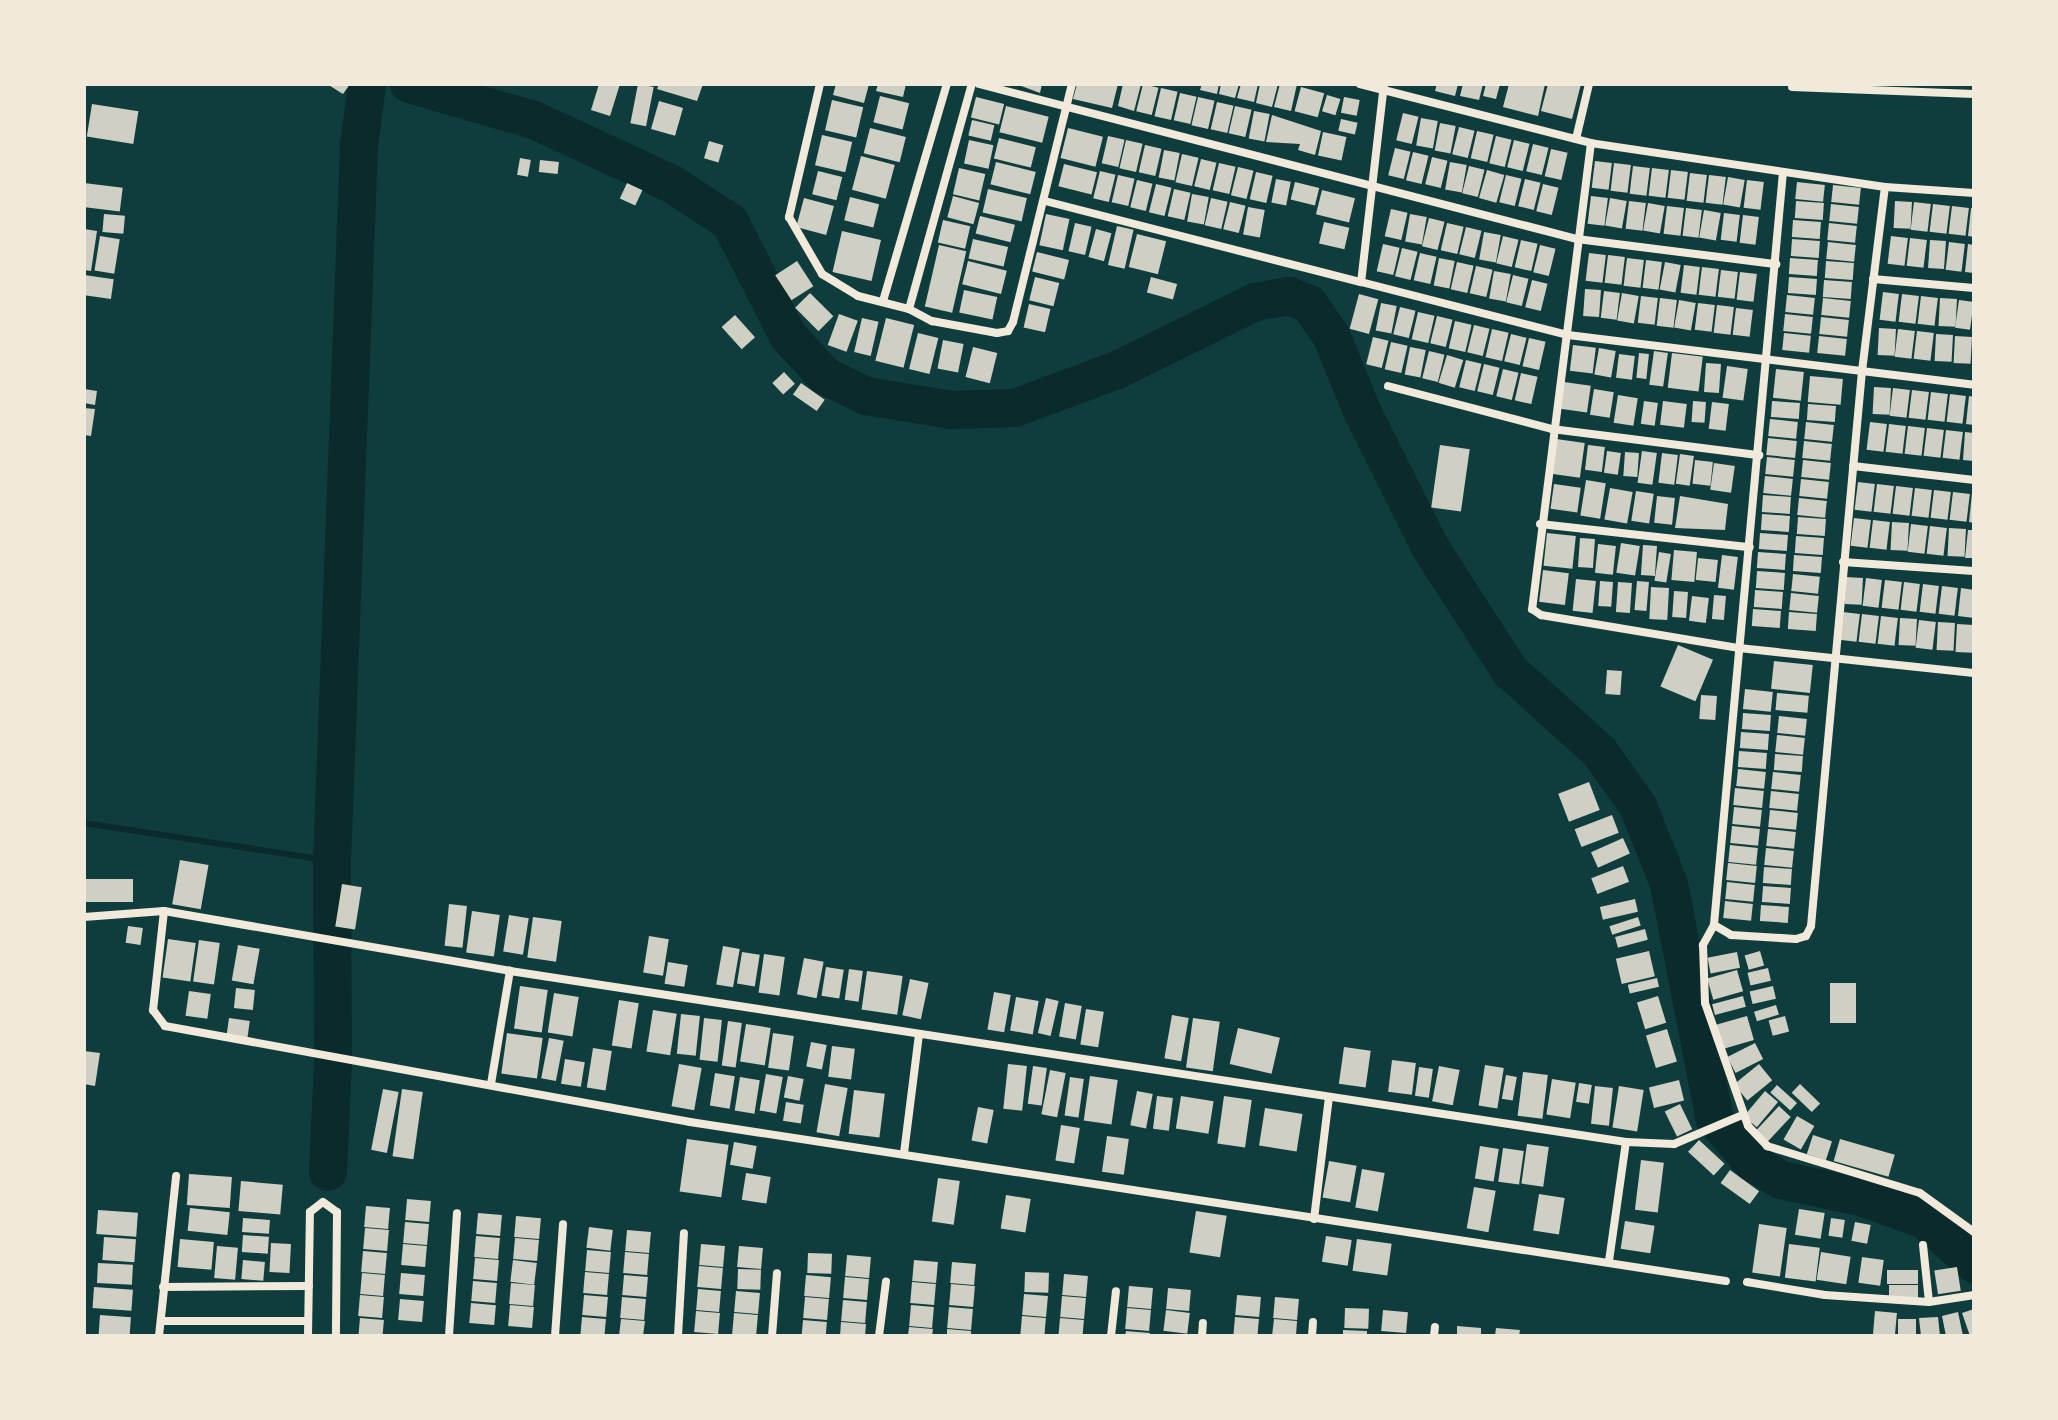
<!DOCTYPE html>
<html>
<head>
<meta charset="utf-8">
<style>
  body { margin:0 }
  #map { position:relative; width:2058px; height:1420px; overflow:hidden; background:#0f3d3e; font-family:"IBM Plex Sans",sans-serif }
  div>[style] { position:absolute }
  .stream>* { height:6px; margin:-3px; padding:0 3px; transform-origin:3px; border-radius:3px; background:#0a2a2b }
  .river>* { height:38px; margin:-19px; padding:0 19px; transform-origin:19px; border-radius:19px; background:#0a2a2b }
  .building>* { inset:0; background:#cfcfc3; transform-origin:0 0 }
  .minor>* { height:8px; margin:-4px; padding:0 4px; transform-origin:4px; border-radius:4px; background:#f1e9da }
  span { translate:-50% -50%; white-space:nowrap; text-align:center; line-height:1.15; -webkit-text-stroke:8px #f1e9da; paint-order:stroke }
  .frame { position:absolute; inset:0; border:86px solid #f1e9da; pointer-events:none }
</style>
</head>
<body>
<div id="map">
  <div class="stream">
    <i style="left:84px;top:823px;width:251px;rotate:8.7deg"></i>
  </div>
  <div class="river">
    <i style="left:409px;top:84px;width:130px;rotate:16.1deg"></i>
    <i style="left:534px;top:120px;width:152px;rotate:24.9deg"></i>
    <i style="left:672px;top:184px;width:69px;rotate:33.2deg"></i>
    <i style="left:730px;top:222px;width:128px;rotate:63deg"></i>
    <i style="left:788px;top:336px;width:54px;rotate:47.2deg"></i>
    <i style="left:825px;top:376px;width:46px;rotate:26deg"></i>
    <i style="left:866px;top:396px;width:87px;rotate:9.2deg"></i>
    <i style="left:952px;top:410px;width:63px;rotate:-1.8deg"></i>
    <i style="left:1015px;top:408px;width:109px;rotate:-20.4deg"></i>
    <i style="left:1117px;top:370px;width:154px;rotate:-26.2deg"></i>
    <i style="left:1255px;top:302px;width:35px;rotate:-10deg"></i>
    <i style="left:1289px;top:296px;width:22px;rotate:22deg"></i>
    <i style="left:1309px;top:304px;width:38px;rotate:55deg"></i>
    <i style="left:1331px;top:335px;width:82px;rotate:67.8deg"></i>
    <i style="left:1362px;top:411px;width:152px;rotate:63.4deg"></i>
    <i style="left:1430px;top:547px;width:148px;rotate:57.2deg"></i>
    <i style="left:1510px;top:671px;width:120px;rotate:42deg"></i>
    <i style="left:1599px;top:751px;width:67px;rotate:54.7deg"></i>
    <i style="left:1638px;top:806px;width:84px;rotate:68.3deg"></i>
    <i style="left:1669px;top:884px;width:240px;rotate:79deg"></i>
    <i style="left:1715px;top:1120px;width:56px;rotate:48.6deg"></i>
    <i style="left:1752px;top:1162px;width:34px;rotate:32deg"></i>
    <i style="left:1781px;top:1180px;width:82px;rotate:12deg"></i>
    <i style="left:1861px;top:1197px;width:68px;rotate:19.8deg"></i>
    <i style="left:1925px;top:1220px;width:66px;rotate:41.9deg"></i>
    <i style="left:328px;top:1172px;width:109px;rotate:-87.4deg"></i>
    <i style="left:333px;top:1063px;width:202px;rotate:-90.3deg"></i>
    <i style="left:332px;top:861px;width:716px;rotate:-87.84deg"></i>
    <i style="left:359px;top:146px;width:63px;rotate:-82.6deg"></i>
  </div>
  <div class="building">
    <i style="clip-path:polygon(327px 84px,350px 84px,343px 94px)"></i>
    <i style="clip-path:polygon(599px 84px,620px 84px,610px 116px,591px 110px)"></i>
    <i style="left:638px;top:84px;width:16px;height:40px;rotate:11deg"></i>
    <i style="clip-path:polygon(659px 84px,703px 84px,697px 101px,657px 89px)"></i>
    <i style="clip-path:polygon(836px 84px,869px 84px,864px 103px,833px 95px)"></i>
    <i style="clip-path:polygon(878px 84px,906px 84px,903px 97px,876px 91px)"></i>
    <i style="clip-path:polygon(1016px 84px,1042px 84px,1040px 93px)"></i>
    <i style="clip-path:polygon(1077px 84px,1118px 84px,1112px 108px,1073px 99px)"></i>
    <i style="clip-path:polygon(1123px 84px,1141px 84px,1134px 111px,1118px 106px)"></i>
    <i style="left:1143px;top:84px;width:16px;height:28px;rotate:14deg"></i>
    <i style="clip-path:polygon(1202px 84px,1219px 84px,1217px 94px,1200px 90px)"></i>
    <i style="clip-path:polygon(1221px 84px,1239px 84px,1235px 98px,1219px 94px)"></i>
    <i style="clip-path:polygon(1241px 84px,1258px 84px,1254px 102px,1237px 98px)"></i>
    <i style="clip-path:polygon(1260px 84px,1278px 84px,1272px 107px,1256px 103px)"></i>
    <i style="clip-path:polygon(1280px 84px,1297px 84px,1291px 111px,1274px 107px)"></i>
    <i style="clip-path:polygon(1437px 84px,1458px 84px,1455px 96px,1435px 91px)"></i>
    <i style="clip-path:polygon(1463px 84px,1483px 84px,1479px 100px,1460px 96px)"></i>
    <i style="clip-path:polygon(1486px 84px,1500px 84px,1496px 99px,1483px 96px)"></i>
    <i style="clip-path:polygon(1509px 84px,1545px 84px,1538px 116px,1503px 107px)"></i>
    <i style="clip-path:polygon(1548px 84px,1581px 84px,1572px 119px,1541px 111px)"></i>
    <i style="left:1301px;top:87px;width:24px;height:25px;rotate:15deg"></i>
    <i style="left:1161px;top:88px;width:17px;height:29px;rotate:13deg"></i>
    <i style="left:1180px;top:93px;width:17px;height:28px;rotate:13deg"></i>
    <i style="left:1327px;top:95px;width:14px;height:17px;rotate:17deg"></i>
    <i style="left:880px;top:96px;width:30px;height:27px;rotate:14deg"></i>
    <i style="left:976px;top:97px;width:29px;height:21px;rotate:14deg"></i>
    <i style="left:1198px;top:97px;width:17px;height:29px;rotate:13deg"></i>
    <i style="left:1344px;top:97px;width:16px;height:16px;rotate:11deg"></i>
    <i style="left:832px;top:100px;width:32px;height:31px;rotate:13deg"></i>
    <i style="left:659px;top:101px;width:25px;height:29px;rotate:16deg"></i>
    <i style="left:1217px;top:102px;width:17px;height:28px;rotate:13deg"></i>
    <i style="left:92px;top:104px;width:47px;height:33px;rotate:9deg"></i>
    <i style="left:1006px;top:106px;width:44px;height:27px;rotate:14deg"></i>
    <i style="left:1235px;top:106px;width:17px;height:28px;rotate:13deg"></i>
    <i style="left:1254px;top:111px;width:16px;height:28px;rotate:11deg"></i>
    <i style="left:1403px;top:113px;width:16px;height:28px;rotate:14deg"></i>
    <i style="clip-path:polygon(1272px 115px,1321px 131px,1315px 155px,1298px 150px,1300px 144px,1266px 142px)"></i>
    <i style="left:1421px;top:118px;width:17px;height:28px;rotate:10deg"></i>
    <i style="left:1341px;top:119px;width:17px;height:12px;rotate:13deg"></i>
    <i style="left:972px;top:120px;width:23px;height:16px;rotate:13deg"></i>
    <i style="left:1440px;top:123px;width:16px;height:28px;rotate:11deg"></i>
    <i style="left:1459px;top:127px;width:16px;height:28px;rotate:14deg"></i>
    <i style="left:870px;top:128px;width:37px;height:26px;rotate:14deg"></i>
    <i style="left:1068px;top:128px;width:36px;height:31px;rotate:14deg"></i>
    <i style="left:1477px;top:131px;width:17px;height:28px;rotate:13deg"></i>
    <i style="left:1323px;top:132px;width:24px;height:24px;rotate:12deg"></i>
    <i style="left:822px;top:135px;width:31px;height:31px;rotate:13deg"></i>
    <i style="left:1108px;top:136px;width:17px;height:28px;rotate:13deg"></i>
    <i style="left:1496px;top:136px;width:16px;height:28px;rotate:14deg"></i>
    <i style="left:999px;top:138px;width:38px;height:21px;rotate:14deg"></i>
    <i style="left:969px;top:140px;width:25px;height:24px;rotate:12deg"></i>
    <i style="left:1126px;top:140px;width:17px;height:29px;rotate:13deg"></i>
    <i style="left:1514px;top:140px;width:16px;height:28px;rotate:14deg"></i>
    <i style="left:709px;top:141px;width:15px;height:18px;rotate:16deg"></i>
    <i style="left:1533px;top:144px;width:16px;height:28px;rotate:14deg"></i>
    <i style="left:1145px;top:145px;width:17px;height:28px;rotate:13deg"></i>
    <i style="left:1395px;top:148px;width:16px;height:28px;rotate:14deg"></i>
    <i style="left:1551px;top:149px;width:17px;height:28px;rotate:13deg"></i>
    <i style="left:1164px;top:150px;width:16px;height:28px;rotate:11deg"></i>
    <i style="left:1413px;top:152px;width:16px;height:29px;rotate:14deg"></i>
    <i style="left:1182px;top:154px;width:17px;height:29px;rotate:13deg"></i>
    <i style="left:861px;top:156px;width:35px;height:35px;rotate:15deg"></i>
    <i style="left:1432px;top:157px;width:16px;height:28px;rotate:14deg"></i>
    <i style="left:520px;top:158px;width:11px;height:17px;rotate:10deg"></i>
    <i style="left:1201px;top:159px;width:16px;height:28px;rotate:14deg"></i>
    <i style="left:540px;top:160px;width:19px;height:12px;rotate:6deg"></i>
    <i style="left:1595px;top:161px;width:17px;height:27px;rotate:7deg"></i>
    <i style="left:996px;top:162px;width:41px;height:23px;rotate:14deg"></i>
    <i style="left:1450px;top:162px;width:17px;height:28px;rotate:10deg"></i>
    <i style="left:1219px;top:163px;width:17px;height:28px;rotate:13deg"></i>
    <i style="left:1614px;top:163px;width:17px;height:28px;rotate:7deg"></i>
    <i style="left:1064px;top:164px;width:34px;height:23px;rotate:14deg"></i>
    <i style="left:1469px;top:166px;width:16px;height:28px;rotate:14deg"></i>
    <i style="left:1633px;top:166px;width:17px;height:28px;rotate:7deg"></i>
    <i style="left:1238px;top:167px;width:16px;height:29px;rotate:14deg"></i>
    <i style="left:959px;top:168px;width:27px;height:27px;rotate:13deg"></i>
    <i style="left:1652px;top:168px;width:17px;height:28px;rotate:7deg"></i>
    <i style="left:1487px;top:170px;width:18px;height:29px;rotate:16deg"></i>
    <i style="left:1671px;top:170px;width:17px;height:28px;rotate:7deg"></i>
    <i style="left:818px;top:171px;width:25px;height:24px;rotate:14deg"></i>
    <i style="left:1100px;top:171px;width:16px;height:28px;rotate:14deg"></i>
    <i style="left:1256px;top:172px;width:17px;height:28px;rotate:13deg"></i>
    <i style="left:1690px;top:173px;width:17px;height:28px;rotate:7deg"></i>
    <i style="left:1118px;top:175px;width:17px;height:28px;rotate:13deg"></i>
    <i style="left:1506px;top:175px;width:16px;height:28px;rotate:14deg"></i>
    <i style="left:1709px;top:175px;width:17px;height:28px;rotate:7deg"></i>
    <i style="left:1728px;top:177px;width:17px;height:28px;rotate:10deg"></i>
    <i style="left:1276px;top:179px;width:15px;height:24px;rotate:11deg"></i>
    <i style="left:1525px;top:179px;width:16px;height:28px;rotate:14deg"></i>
    <i style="left:1137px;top:180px;width:16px;height:28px;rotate:14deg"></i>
    <i style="left:1747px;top:180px;width:17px;height:28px;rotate:7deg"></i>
    <i style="left:1295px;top:182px;width:25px;height:18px;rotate:14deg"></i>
    <i style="left:1797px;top:182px;width:28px;height:17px;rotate:6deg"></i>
    <i style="left:84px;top:183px;width:39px;height:24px;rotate:7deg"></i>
    <i style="left:627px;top:183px;width:17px;height:17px;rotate:25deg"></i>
    <i style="left:1156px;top:184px;width:16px;height:29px;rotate:14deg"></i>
    <i style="left:1543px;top:184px;width:16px;height:28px;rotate:14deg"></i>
    <i style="left:1833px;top:185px;width:28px;height:17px;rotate:6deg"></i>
    <i style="left:988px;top:189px;width:40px;height:24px;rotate:13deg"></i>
    <i style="left:1174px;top:189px;width:17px;height:28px;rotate:13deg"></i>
    <i style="left:1322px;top:190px;width:34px;height:25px;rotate:14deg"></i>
    <i style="left:1192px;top:194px;width:17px;height:28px;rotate:10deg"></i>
    <i style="left:953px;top:196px;width:27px;height:22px;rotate:15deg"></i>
    <i style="left:1591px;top:196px;width:17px;height:28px;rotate:7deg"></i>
    <i style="left:850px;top:197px;width:30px;height:24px;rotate:14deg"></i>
    <i style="left:804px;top:198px;width:31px;height:30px;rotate:15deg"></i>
    <i style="left:1211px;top:198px;width:17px;height:28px;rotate:13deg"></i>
    <i style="left:1610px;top:198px;width:17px;height:28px;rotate:10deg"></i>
    <i style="left:1629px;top:201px;width:17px;height:28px;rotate:7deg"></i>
    <i style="left:1796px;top:201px;width:28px;height:17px;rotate:4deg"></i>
    <i style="left:1895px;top:201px;width:17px;height:27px;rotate:3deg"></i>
    <i style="left:1230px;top:202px;width:16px;height:28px;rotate:14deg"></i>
    <i style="left:1914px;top:202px;width:17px;height:28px;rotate:7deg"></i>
    <i style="left:1648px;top:203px;width:17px;height:28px;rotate:10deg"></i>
    <i style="left:1831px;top:204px;width:28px;height:17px;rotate:6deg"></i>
    <i style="left:1933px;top:204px;width:17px;height:28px;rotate:7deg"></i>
    <i style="left:1667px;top:206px;width:17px;height:28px;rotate:7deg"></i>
    <i style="left:1952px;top:206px;width:17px;height:28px;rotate:7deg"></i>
    <i style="left:1248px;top:207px;width:17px;height:28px;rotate:10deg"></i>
    <i style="left:1686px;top:208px;width:16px;height:28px;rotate:7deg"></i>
    <i style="clip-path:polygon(1971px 208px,1974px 209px,1974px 237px,1968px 236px)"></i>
    <i style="left:1391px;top:209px;width:17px;height:28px;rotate:13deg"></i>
    <i style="left:1704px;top:210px;width:17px;height:28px;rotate:10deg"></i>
    <i style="left:1724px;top:213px;width:16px;height:27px;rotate:7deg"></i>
    <i style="left:104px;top:214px;width:21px;height:18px;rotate:5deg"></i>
    <i style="left:1046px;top:214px;width:24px;height:32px;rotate:12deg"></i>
    <i style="left:1410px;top:214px;width:17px;height:28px;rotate:10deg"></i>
    <i style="left:1743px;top:215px;width:16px;height:28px;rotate:7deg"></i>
    <i style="left:980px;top:216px;width:36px;height:18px;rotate:14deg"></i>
    <i style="left:1429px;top:218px;width:16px;height:29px;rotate:14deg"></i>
    <i style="left:943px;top:220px;width:28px;height:23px;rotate:13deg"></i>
    <i style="left:1793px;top:220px;width:28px;height:17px;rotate:4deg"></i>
    <i style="left:1324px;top:222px;width:26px;height:22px;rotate:13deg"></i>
    <i style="left:1075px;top:223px;width:17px;height:29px;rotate:13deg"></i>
    <i style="left:1447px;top:223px;width:17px;height:28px;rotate:13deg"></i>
    <i style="left:1829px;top:223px;width:28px;height:17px;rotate:6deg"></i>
    <i style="left:1117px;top:226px;width:17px;height:40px;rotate:13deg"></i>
    <i style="left:1466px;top:227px;width:16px;height:28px;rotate:14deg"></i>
    <i style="clip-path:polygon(84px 229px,97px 231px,91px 271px,84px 270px)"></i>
    <i style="left:1096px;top:229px;width:16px;height:29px;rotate:15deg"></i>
    <i style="left:842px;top:231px;width:40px;height:42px;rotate:13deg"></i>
    <i style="left:1484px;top:232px;width:17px;height:28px;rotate:10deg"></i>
    <i style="left:1137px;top:234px;width:30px;height:34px;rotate:14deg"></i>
    <i style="left:100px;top:236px;width:20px;height:35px;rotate:9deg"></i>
    <i style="left:1503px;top:236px;width:16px;height:28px;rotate:14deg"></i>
    <i style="left:1891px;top:236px;width:17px;height:28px;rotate:7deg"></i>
    <i style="left:1910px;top:238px;width:17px;height:28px;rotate:7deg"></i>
    <i style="left:973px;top:239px;width:36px;height:20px;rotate:13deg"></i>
    <i style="left:1792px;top:239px;width:28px;height:17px;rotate:4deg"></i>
    <i style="left:1521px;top:240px;width:17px;height:28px;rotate:13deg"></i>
    <i style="left:1930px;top:240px;width:16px;height:28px;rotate:4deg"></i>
    <i style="left:1828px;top:242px;width:28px;height:17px;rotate:6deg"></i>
    <i style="left:1949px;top:242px;width:16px;height:28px;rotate:7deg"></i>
    <i style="left:1383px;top:244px;width:17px;height:28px;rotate:13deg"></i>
    <i style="clip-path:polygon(1968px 244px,1974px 245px,1974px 273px,1965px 272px)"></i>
    <i style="left:939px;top:245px;width:28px;height:63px;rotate:13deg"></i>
    <i style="left:1540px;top:245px;width:16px;height:28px;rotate:14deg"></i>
    <i style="left:1402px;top:248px;width:16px;height:29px;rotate:14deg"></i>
    <i style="left:1037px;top:252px;width:33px;height:20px;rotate:14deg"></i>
    <i style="left:1420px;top:253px;width:17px;height:28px;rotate:13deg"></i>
    <i style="left:1589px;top:253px;width:17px;height:28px;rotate:7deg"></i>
    <i style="left:1608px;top:255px;width:17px;height:28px;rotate:7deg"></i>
    <i style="left:1439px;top:258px;width:16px;height:28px;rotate:11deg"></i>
    <i style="left:1627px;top:258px;width:17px;height:28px;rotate:7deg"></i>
    <i style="left:1790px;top:258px;width:28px;height:16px;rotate:4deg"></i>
    <i style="left:1646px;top:260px;width:16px;height:28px;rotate:7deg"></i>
    <i style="left:797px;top:261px;width:30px;height:26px;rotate:57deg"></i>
    <i style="left:968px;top:261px;width:40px;height:24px;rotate:14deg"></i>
    <i style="left:1826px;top:261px;width:28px;height:17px;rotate:4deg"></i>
    <i style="left:1457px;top:262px;width:17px;height:28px;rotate:13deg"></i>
    <i style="left:1665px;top:262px;width:16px;height:28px;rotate:11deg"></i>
    <i style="left:1684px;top:265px;width:16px;height:28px;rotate:7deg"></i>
    <i style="left:1476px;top:266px;width:17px;height:28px;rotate:13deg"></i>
    <i style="left:1702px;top:267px;width:17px;height:28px;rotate:7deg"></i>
    <i style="left:1721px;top:270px;width:17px;height:27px;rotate:7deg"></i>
    <i style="left:1494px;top:271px;width:17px;height:28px;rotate:10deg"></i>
    <i style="left:1740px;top:272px;width:17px;height:28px;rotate:7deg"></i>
    <i style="left:84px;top:275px;width:30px;height:20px;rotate:8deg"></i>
    <i style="left:1513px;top:275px;width:16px;height:28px;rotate:14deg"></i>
    <i style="left:1035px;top:277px;width:25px;height:24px;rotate:14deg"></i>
    <i style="left:1151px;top:277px;width:27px;height:16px;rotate:15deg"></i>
    <i style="left:1789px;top:277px;width:28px;height:16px;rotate:4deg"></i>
    <i style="left:1532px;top:280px;width:16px;height:28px;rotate:14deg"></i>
    <i style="left:1824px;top:280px;width:28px;height:17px;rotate:4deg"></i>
    <i style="left:1585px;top:289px;width:16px;height:27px;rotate:4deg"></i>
    <i style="left:964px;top:290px;width:34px;height:23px;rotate:12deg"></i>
    <i style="left:1604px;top:291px;width:16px;height:27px;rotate:7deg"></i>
    <i style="left:1883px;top:292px;width:16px;height:28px;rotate:7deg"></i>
    <i style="left:810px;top:293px;width:33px;height:21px;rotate:45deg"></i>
    <i style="left:1622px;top:293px;width:17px;height:28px;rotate:10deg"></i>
    <i style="left:1359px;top:294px;width:20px;height:36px;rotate:15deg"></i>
    <i style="left:1902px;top:294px;width:17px;height:28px;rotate:7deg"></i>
    <i style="left:1787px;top:295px;width:28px;height:17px;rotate:6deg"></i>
    <i style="left:1641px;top:296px;width:17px;height:27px;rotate:7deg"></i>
    <i style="left:1921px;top:296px;width:17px;height:28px;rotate:7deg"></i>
    <i style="left:1660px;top:298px;width:17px;height:28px;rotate:7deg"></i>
    <i style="left:1823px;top:298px;width:28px;height:17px;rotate:6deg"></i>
    <i style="left:1940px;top:298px;width:17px;height:28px;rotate:3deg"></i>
    <i style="left:1679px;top:300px;width:17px;height:28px;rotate:10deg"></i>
    <i style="left:1959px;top:300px;width:15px;height:28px;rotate:8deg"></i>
    <i style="left:1381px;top:303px;width:16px;height:28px;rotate:11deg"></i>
    <i style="left:1698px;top:303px;width:17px;height:27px;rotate:7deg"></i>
    <i style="left:1029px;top:304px;width:22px;height:24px;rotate:13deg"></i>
    <i style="left:1717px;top:305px;width:17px;height:28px;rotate:7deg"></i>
    <i style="left:1400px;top:307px;width:16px;height:28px;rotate:14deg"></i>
    <i style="left:1736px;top:308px;width:17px;height:27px;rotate:7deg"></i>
    <i style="left:1418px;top:312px;width:17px;height:28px;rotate:13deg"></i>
    <i style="left:839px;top:314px;width:20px;height:33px;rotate:20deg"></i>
    <i style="left:1785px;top:314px;width:28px;height:17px;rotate:6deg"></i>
    <i style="left:735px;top:315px;width:30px;height:18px;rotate:48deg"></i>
    <i style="left:1437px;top:316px;width:16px;height:28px;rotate:14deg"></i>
    <i style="left:1821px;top:317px;width:28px;height:17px;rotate:6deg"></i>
    <i style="left:862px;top:318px;width:17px;height:35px;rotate:13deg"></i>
    <i style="left:886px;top:318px;width:29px;height:44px;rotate:14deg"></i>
    <i style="left:1455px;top:321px;width:17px;height:28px;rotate:13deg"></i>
    <i style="left:1474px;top:325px;width:16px;height:28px;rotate:14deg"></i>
    <i style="left:1879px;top:328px;width:17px;height:27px;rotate:3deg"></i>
    <i style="left:1492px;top:329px;width:17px;height:29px;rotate:13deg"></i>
    <i style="left:1898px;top:329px;width:17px;height:28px;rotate:7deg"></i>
    <i style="left:1917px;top:331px;width:17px;height:28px;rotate:7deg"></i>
    <i style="left:918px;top:333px;width:21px;height:37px;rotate:14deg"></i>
    <i style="left:1784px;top:333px;width:27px;height:17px;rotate:6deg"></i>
    <i style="left:1511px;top:334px;width:16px;height:28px;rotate:14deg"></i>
    <i style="left:1936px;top:334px;width:17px;height:27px;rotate:3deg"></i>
    <i style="left:1819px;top:336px;width:28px;height:17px;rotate:6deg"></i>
    <i style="left:1955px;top:336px;width:17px;height:27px;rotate:3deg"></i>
    <i style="left:1373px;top:337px;width:16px;height:28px;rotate:14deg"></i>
    <i style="left:1529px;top:338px;width:17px;height:29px;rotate:13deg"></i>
    <i style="left:943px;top:340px;width:21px;height:29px;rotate:11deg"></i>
    <i style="left:1391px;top:342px;width:17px;height:28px;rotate:13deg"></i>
    <i style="left:1573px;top:345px;width:23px;height:26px;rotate:7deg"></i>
    <i style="left:973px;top:347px;width:25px;height:31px;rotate:14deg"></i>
    <i style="left:1410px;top:347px;width:16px;height:28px;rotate:11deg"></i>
    <i style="left:1599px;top:348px;width:17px;height:27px;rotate:10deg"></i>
    <i style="left:1429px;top:351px;width:16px;height:28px;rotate:14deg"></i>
    <i style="left:1654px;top:351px;width:14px;height:34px;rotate:8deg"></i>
    <i style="left:1639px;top:353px;width:10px;height:25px;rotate:6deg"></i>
    <i style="left:1672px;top:353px;width:31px;height:35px;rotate:7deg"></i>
    <i style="left:1619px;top:354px;width:16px;height:24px;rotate:7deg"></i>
    <i style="left:1447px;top:355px;width:17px;height:29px;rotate:17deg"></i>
    <i style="left:1466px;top:360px;width:16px;height:28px;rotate:14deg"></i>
    <i style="left:1706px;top:363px;width:15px;height:29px;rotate:4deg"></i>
    <i style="left:1484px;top:364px;width:16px;height:28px;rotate:14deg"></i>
    <i style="left:1727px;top:366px;width:21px;height:32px;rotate:8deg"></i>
    <i style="left:1503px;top:369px;width:16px;height:28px;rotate:14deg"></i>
    <i style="left:1776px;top:369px;width:28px;height:29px;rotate:6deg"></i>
    <i style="left:784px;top:372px;width:16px;height:16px;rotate:47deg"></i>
    <i style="left:1521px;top:373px;width:17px;height:28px;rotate:13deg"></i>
    <i style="left:1810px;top:376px;width:33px;height:26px;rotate:5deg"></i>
    <i style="left:1564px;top:382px;width:27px;height:27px;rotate:8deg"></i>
    <i style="left:801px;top:383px;width:29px;height:14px;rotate:35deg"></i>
    <i style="left:1874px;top:387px;width:17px;height:27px;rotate:3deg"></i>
    <i style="left:1893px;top:388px;width:17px;height:28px;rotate:7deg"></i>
    <i style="clip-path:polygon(84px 389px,97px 391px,95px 405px,84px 403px)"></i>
    <i style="left:1594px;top:389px;width:20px;height:26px;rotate:9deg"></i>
    <i style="left:1912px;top:390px;width:17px;height:28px;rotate:7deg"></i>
    <i style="left:1931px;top:392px;width:17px;height:28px;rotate:7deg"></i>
    <i style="left:1950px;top:394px;width:16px;height:28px;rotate:7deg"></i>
    <i style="left:1618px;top:395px;width:20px;height:28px;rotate:9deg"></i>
    <i style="clip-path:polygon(1969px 396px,1974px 397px,1974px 425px,1966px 424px)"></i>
    <i style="left:1644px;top:401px;width:14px;height:23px;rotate:8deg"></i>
    <i style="left:1663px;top:401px;width:24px;height:24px;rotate:7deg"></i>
    <i style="left:1693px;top:401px;width:13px;height:21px;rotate:4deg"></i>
    <i style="left:1772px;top:401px;width:28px;height:16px;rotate:4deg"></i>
    <i style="left:1712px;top:402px;width:17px;height:27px;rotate:7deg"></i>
    <i style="left:1808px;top:404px;width:28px;height:16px;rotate:4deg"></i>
    <i style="clip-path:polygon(84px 408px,95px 409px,91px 436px,84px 435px)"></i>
    <i style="left:1770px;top:419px;width:28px;height:17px;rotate:6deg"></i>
    <i style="left:1806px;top:422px;width:28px;height:17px;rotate:6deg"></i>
    <i style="left:1870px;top:422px;width:17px;height:28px;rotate:7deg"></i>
    <i style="left:1889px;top:424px;width:17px;height:28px;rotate:7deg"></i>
    <i style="left:1908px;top:426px;width:17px;height:28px;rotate:7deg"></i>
    <i style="left:1927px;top:428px;width:17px;height:28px;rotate:7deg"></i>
    <i style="left:1946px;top:430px;width:17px;height:28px;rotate:7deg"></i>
    <i style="clip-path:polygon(1965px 432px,1974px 433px,1974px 461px,1963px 460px)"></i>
    <i style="left:1768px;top:438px;width:29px;height:17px;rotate:6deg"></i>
    <i style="left:1556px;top:439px;width:29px;height:35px;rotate:8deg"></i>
    <i style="left:1804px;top:441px;width:28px;height:17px;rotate:6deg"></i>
    <i style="left:1440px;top:445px;width:30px;height:63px;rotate:8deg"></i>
    <i style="left:1588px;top:445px;width:17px;height:25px;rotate:7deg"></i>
    <i style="left:1607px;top:451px;width:14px;height:22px;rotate:8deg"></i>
    <i style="left:1642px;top:451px;width:15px;height:32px;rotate:8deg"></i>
    <i style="left:1625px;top:452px;width:14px;height:24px;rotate:4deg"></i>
    <i style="left:1662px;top:453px;width:16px;height:30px;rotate:7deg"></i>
    <i style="left:1680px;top:454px;width:14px;height:30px;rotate:8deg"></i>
    <i style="left:1767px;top:457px;width:28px;height:17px;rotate:6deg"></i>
    <i style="left:1695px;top:460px;width:18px;height:24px;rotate:6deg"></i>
    <i style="left:1803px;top:460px;width:28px;height:17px;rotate:6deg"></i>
    <i style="left:1714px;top:463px;width:21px;height:27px;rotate:8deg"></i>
    <i style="left:1765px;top:476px;width:28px;height:17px;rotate:6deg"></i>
    <i style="left:1801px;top:479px;width:28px;height:17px;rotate:6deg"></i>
    <i style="left:1586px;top:480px;width:20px;height:36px;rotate:9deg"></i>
    <i style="left:1858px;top:482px;width:17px;height:28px;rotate:7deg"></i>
    <i style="left:1554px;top:484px;width:27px;height:25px;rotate:8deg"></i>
    <i style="left:1877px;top:484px;width:17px;height:28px;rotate:7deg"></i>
    <i style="left:1896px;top:486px;width:17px;height:28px;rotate:7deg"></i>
    <i style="left:1610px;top:488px;width:23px;height:32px;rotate:10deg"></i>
    <i style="left:1915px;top:488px;width:17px;height:28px;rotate:7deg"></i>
    <i style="left:1934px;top:490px;width:17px;height:28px;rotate:7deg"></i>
    <i style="left:1636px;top:491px;width:18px;height:30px;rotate:9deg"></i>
    <i style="left:1953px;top:492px;width:17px;height:28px;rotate:7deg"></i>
    <i style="clip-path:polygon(1972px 493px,1974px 493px,1974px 523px,1969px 522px)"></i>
    <i style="left:1763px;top:495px;width:28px;height:17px;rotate:4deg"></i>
    <i style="left:1657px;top:496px;width:18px;height:27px;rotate:6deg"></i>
    <i style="clip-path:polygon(1680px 496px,1728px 504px,1725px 530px,1675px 528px)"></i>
    <i style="left:1799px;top:498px;width:28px;height:17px;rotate:6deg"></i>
    <i style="left:1762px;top:514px;width:28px;height:16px;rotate:4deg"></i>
    <i style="left:1798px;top:517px;width:28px;height:17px;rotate:4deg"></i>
    <i style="left:1854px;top:518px;width:17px;height:28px;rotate:7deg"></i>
    <i style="left:1873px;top:520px;width:17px;height:28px;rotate:7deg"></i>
    <i style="left:1892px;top:522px;width:17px;height:28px;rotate:3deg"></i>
    <i style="left:1911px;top:524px;width:17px;height:28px;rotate:7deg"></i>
    <i style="left:1930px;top:526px;width:17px;height:28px;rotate:7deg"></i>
    <i style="left:1949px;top:528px;width:17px;height:28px;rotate:3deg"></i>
    <i style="clip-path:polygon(1968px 530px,1974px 530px,1974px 558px,1965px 558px)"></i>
    <i style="left:1547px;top:533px;width:29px;height:33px;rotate:6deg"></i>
    <i style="left:1760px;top:533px;width:28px;height:16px;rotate:4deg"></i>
    <i style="left:1796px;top:536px;width:28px;height:17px;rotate:4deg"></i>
    <i style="left:1580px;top:538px;width:15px;height:29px;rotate:4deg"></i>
    <i style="left:1621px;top:543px;width:19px;height:30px;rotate:9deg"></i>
    <i style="left:1598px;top:544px;width:18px;height:29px;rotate:6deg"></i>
    <i style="left:1643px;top:545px;width:14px;height:30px;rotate:4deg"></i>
    <i style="left:1674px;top:550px;width:23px;height:30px;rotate:5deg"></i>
    <i style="left:1659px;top:552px;width:12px;height:29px;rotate:9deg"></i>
    <i style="left:1758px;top:552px;width:28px;height:16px;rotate:4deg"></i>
    <i style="left:1722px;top:555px;width:16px;height:33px;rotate:7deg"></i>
    <i style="left:1794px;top:555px;width:28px;height:16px;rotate:4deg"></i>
    <i style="left:1698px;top:558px;width:20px;height:22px;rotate:6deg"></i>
    <i style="left:1543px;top:570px;width:26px;height:32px;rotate:7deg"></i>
    <i style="left:1757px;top:571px;width:28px;height:17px;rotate:4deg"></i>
    <i style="left:1793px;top:574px;width:27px;height:17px;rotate:6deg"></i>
    <i style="left:1846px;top:577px;width:17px;height:27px;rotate:3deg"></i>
    <i style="left:1866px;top:578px;width:16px;height:28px;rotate:7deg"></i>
    <i style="left:1576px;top:579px;width:20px;height:32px;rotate:6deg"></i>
    <i style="left:1885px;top:580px;width:17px;height:28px;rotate:7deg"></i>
    <i style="left:1600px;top:581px;width:13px;height:25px;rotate:4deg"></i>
    <i style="left:1637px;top:581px;width:12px;height:29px;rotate:5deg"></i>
    <i style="left:1618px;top:582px;width:14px;height:30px;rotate:4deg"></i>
    <i style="left:1904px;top:582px;width:16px;height:28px;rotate:7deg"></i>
    <i style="left:1923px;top:584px;width:16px;height:28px;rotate:7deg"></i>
    <i style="left:1942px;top:586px;width:16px;height:28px;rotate:7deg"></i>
    <i style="left:1651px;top:587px;width:18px;height:32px;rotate:3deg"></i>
    <i style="clip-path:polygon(1961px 588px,1974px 590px,1974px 618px,1958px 616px)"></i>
    <i style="left:1755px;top:590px;width:28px;height:17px;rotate:4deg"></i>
    <i style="left:1674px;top:591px;width:14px;height:26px;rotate:4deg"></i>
    <i style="left:1791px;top:593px;width:28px;height:17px;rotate:6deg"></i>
    <i style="left:1714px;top:595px;width:12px;height:24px;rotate:5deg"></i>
    <i style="left:1692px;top:596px;width:17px;height:25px;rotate:7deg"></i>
    <i style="left:1753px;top:609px;width:28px;height:17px;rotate:4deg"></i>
    <i style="left:1789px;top:612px;width:28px;height:17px;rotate:4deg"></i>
    <i style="left:1843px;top:612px;width:17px;height:28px;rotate:7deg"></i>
    <i style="left:1862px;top:614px;width:17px;height:28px;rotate:7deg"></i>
    <i style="left:1881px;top:616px;width:17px;height:28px;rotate:7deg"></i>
    <i style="left:1900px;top:618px;width:17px;height:27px;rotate:3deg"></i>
    <i style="left:1919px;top:620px;width:17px;height:28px;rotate:7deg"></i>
    <i style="left:1938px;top:622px;width:17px;height:28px;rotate:3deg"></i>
    <i style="left:1957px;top:624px;width:17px;height:28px;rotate:3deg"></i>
    <i style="left:1678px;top:645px;width:38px;height:45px;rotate:23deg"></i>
    <i style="left:1774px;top:661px;width:39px;height:28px;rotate:6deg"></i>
    <i style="left:1607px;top:670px;width:15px;height:24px;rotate:4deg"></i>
    <i style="left:1745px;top:689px;width:28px;height:20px;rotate:6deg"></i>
    <i style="left:1777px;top:693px;width:32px;height:17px;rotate:5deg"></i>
    <i style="left:1701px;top:695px;width:16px;height:24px;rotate:4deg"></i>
    <i style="left:1743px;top:713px;width:28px;height:16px;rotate:4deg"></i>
    <i style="left:1779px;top:716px;width:28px;height:17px;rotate:6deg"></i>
    <i style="left:1741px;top:732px;width:28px;height:16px;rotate:4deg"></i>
    <i style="left:1777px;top:735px;width:28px;height:17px;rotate:6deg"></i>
    <i style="left:1739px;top:751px;width:28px;height:16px;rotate:4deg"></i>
    <i style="left:1775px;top:754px;width:28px;height:16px;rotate:4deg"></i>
    <i style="left:1738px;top:769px;width:28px;height:17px;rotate:6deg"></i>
    <i style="left:1773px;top:772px;width:28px;height:17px;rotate:6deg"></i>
    <i style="left:1589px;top:782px;width:30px;height:33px;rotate:69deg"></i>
    <i style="left:1735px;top:788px;width:29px;height:17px;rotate:6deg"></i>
    <i style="left:1771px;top:791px;width:28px;height:17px;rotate:6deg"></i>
    <i style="left:1734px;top:807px;width:28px;height:17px;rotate:6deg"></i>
    <i style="left:1770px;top:810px;width:28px;height:17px;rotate:6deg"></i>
    <i style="left:1612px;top:815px;width:19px;height:40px;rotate:69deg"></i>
    <i style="left:1732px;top:826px;width:28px;height:17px;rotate:6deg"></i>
    <i style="left:1768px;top:829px;width:28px;height:17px;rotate:6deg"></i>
    <i style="left:1623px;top:838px;width:17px;height:35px;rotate:66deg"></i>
    <i style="left:1730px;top:845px;width:28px;height:17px;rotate:6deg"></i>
    <i style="left:1766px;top:848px;width:28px;height:17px;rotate:6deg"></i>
    <i style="left:180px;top:860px;width:29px;height:45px;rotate:10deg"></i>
    <i style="left:1728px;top:863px;width:29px;height:17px;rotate:6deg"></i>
    <i style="left:1623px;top:866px;width:17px;height:34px;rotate:69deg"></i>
    <i style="left:1764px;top:867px;width:28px;height:16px;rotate:4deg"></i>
    <i style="left:84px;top:879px;width:49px;height:23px"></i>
    <i style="left:1727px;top:882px;width:28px;height:17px;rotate:6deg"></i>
    <i style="left:342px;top:884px;width:20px;height:43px;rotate:9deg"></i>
    <i style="left:1763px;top:886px;width:28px;height:16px;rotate:4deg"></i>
    <i style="left:1635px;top:899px;width:13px;height:36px;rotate:77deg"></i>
    <i style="left:1725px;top:901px;width:28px;height:17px;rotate:6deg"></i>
    <i style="left:449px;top:904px;width:18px;height:42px;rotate:6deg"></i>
    <i style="left:1761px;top:905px;width:28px;height:16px;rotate:4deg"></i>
    <i style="left:472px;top:911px;width:28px;height:42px;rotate:8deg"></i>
    <i style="left:509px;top:915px;width:20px;height:37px;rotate:9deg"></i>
    <i style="left:533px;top:917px;width:29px;height:41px;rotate:8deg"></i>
    <i style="left:1638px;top:917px;width:9px;height:30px;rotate:72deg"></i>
    <i style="left:128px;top:926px;width:15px;height:17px;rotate:8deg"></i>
    <i style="left:1645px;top:929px;width:11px;height:31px;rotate:75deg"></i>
    <i style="left:649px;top:936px;width:20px;height:37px;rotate:9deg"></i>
    <i style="left:168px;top:939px;width:28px;height:39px;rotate:8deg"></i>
    <i style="left:199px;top:940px;width:21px;height:42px;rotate:8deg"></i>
    <i style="left:238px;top:945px;width:22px;height:36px;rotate:10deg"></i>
    <i style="left:723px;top:946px;width:17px;height:39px;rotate:10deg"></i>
    <i style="left:1649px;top:951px;width:26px;height:34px;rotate:77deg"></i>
    <i style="left:1760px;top:951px;width:15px;height:16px;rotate:74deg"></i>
    <i style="left:742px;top:952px;width:18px;height:32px;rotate:9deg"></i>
    <i style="left:1737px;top:952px;width:16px;height:30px;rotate:79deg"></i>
    <i style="left:764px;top:954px;width:21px;height:39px;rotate:8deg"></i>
    <i style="left:804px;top:958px;width:20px;height:37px;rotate:11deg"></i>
    <i style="left:668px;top:962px;width:20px;height:22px;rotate:9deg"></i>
    <i style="left:826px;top:967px;width:18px;height:29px;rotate:9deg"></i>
    <i style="left:1768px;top:968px;width:13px;height:21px;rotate:77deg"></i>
    <i style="left:849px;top:969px;width:14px;height:31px;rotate:8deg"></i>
    <i style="left:1737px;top:970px;width:22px;height:31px;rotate:74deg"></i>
    <i style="left:867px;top:971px;width:36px;height:39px;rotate:8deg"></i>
    <i style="left:1657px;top:978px;width:9px;height:30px;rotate:77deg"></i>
    <i style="left:910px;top:979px;width:19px;height:37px;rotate:12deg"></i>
    <i style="left:1830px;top:983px;width:26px;height:40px"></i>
    <i style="left:520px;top:986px;width:28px;height:43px;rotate:8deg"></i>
    <i style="left:1773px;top:986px;width:13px;height:24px;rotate:77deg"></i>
    <i style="left:236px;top:988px;width:19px;height:20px;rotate:6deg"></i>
    <i style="left:189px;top:991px;width:22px;height:25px;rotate:8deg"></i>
    <i style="left:994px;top:992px;width:17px;height:38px;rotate:10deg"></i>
    <i style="left:554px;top:993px;width:25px;height:40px;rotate:9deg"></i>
    <i style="left:1658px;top:996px;width:28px;height:22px;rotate:73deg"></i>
    <i style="left:1743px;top:996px;width:11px;height:32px;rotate:75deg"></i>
    <i style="left:1016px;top:997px;width:23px;height:34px;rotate:10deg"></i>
    <i style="left:1046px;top:998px;width:13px;height:36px;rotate:13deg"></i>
    <i style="left:619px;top:1000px;width:20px;height:46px;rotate:9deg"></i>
    <i style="left:1065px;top:1003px;width:17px;height:34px;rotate:10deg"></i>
    <i style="left:1776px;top:1005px;width:10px;height:23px;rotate:73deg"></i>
    <i style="left:1086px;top:1009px;width:18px;height:36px;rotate:9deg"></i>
    <i style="left:653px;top:1010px;width:24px;height:42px;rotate:9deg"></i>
    <i style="left:681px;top:1014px;width:19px;height:40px;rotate:6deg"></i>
    <i style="left:1172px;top:1015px;width:17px;height:44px;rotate:10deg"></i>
    <i style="left:1747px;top:1016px;width:25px;height:34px;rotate:74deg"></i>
    <i style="left:1785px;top:1016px;width:16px;height:17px;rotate:75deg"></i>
    <i style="left:229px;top:1018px;width:21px;height:21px;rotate:8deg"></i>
    <i style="left:704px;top:1018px;width:18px;height:42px;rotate:6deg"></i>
    <i style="left:1193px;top:1018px;width:27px;height:50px;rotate:8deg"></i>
    <i style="left:728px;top:1021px;width:14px;height:45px;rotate:8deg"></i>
    <i style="left:746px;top:1024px;width:25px;height:38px;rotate:9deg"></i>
    <i style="left:1238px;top:1028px;width:43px;height:37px;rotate:13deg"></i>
    <i style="left:1667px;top:1029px;width:34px;height:22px;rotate:73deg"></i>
    <i style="left:507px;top:1033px;width:36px;height:41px;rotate:8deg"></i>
    <i style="left:773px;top:1033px;width:21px;height:35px;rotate:8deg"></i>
    <i style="left:549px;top:1038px;width:15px;height:41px;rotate:11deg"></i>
    <i style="left:811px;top:1042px;width:16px;height:25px;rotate:11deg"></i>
    <i style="left:1755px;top:1043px;width:18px;height:31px;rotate:63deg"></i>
    <i style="left:832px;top:1046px;width:23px;height:31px;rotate:7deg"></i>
    <i style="left:1344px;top:1047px;width:27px;height:37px;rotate:8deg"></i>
    <i style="left:593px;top:1048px;width:19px;height:40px;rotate:9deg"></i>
    <i style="clip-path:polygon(84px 1051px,100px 1053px,95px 1086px,84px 1084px)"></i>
    <i style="left:565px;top:1059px;width:20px;height:25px;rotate:9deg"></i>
    <i style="left:1392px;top:1060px;width:24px;height:32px;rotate:7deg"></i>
    <i style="left:679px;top:1064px;width:23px;height:43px;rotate:10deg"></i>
    <i style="left:1008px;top:1064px;width:19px;height:45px;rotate:6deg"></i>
    <i style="left:1759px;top:1064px;width:21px;height:32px;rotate:51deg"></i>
    <i style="left:1485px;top:1065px;width:19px;height:41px;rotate:9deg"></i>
    <i style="left:1033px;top:1066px;width:14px;height:38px;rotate:8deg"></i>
    <i style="left:1439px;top:1066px;width:21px;height:36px;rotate:11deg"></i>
    <i style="left:1419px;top:1067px;width:14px;height:29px;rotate:8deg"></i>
    <i style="left:1050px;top:1070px;width:16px;height:45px;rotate:11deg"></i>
    <i style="left:1523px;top:1072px;width:25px;height:44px;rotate:7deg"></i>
    <i style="left:715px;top:1073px;width:20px;height:33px;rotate:9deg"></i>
    <i style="left:766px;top:1074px;width:17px;height:37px;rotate:10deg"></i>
    <i style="left:1506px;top:1075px;width:11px;height:24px;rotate:10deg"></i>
    <i style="left:788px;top:1076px;width:16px;height:22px;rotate:11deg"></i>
    <i style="left:1090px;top:1076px;width:28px;height:45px;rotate:8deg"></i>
    <i style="left:740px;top:1077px;width:20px;height:34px;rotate:9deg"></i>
    <i style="left:1070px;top:1077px;width:14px;height:39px;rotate:8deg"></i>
    <i style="left:1552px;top:1079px;width:24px;height:36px;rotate:9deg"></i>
    <i style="left:1679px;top:1080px;width:21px;height:31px;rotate:76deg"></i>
    <i style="left:1579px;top:1083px;width:13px;height:19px;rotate:9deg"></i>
    <i style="left:825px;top:1084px;width:23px;height:49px;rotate:10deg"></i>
    <i style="left:1800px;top:1084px;width:28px;height:12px;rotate:44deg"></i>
    <i style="left:1777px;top:1085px;width:27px;height:10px;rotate:42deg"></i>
    <i style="left:1595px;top:1086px;width:18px;height:38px;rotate:6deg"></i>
    <i style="left:1619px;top:1086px;width:25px;height:42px;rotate:9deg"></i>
    <i style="left:383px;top:1089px;width:16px;height:62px;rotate:11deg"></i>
    <i style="left:402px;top:1089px;width:21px;height:68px;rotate:8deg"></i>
    <i style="left:854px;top:1090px;width:31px;height:44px;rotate:7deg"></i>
    <i style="left:1137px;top:1091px;width:16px;height:35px;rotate:11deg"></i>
    <i style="left:1765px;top:1091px;width:17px;height:33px;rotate:40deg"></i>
    <i style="left:1157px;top:1096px;width:16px;height:33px;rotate:7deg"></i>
    <i style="left:1181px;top:1096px;width:33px;height:33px;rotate:9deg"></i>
    <i style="left:1224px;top:1096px;width:28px;height:48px;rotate:8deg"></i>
    <i style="left:786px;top:1102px;width:18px;height:19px;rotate:9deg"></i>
    <i style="left:1680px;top:1104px;width:28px;height:17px;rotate:64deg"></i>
    <i style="left:1779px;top:1106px;width:16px;height:35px;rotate:43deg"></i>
    <i style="left:978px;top:1107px;width:16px;height:34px;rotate:11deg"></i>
    <i style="left:1265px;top:1108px;width:38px;height:38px;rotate:9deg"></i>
    <i style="left:1797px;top:1116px;width:20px;height:27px;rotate:30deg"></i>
    <i style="left:1061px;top:1125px;width:19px;height:36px;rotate:9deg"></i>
    <i style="left:1813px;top:1135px;width:20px;height:20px;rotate:18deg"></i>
    <i style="left:1107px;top:1136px;width:22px;height:36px;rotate:8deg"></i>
    <i style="left:687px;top:1139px;width:42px;height:53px;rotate:8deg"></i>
    <i style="left:1840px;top:1139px;width:57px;height:23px;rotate:16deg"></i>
    <i style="left:1699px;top:1140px;width:35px;height:16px;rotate:43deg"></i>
    <i style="left:734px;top:1142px;width:23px;height:23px;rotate:10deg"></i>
    <i style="left:1527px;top:1144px;width:22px;height:40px;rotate:8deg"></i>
    <i style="left:1480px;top:1146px;width:19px;height:33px;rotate:9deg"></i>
    <i style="left:1503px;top:1148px;width:21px;height:34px;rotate:8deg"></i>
    <i style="left:1641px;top:1160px;width:23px;height:50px;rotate:7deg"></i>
    <i style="left:1329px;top:1161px;width:28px;height:37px;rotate:10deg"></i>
    <i style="left:1362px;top:1169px;width:23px;height:39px;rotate:10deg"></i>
    <i style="left:1730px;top:1170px;width:36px;height:16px;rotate:36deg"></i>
    <i style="left:746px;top:1173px;width:25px;height:27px;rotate:9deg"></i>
    <i style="left:189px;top:1174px;width:43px;height:31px;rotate:4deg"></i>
    <i style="left:938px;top:1178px;width:22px;height:44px;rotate:8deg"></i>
    <i style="left:241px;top:1181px;width:42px;height:30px;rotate:5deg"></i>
    <i style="left:1474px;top:1187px;width:22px;height:42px;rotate:10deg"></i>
    <i style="left:1539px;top:1194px;width:26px;height:37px;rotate:9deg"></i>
    <i style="left:1006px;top:1195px;width:25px;height:34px;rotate:9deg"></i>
    <i style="left:407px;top:1199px;width:24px;height:21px;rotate:5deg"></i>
    <i style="left:366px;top:1206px;width:24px;height:21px;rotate:5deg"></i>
    <i style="left:190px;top:1208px;width:40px;height:23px;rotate:6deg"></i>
    <i style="left:1799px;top:1209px;width:26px;height:26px;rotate:9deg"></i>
    <i style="left:98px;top:1210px;width:40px;height:24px;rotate:4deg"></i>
    <i style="left:1196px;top:1211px;width:31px;height:42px;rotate:9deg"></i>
    <i style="left:478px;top:1213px;width:24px;height:21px;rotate:5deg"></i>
    <i style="left:516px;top:1216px;width:25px;height:21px;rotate:5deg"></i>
    <i style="left:243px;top:1218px;width:27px;height:14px;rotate:4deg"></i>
    <i style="left:1831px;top:1218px;width:14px;height:18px;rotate:8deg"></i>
    <i style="left:1625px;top:1221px;width:30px;height:28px;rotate:9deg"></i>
    <i style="left:405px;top:1222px;width:24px;height:21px;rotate:5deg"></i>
    <i style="left:1855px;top:1222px;width:16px;height:19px;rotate:11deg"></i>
    <i style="left:1759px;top:1224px;width:28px;height:49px;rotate:8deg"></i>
    <i style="left:589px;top:1227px;width:24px;height:21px;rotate:7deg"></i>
    <i style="left:365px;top:1228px;width:24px;height:21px;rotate:5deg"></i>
    <i style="left:627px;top:1230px;width:24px;height:21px;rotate:5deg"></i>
    <i style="left:243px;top:1235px;width:26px;height:17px;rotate:4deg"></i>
    <i style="left:476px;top:1236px;width:24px;height:21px;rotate:5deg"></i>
    <i style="left:1326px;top:1236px;width:26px;height:26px;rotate:9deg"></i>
    <i style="left:104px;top:1237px;width:32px;height:23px;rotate:4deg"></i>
    <i style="left:515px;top:1238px;width:24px;height:21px;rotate:5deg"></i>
    <i style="left:180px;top:1239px;width:34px;height:28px;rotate:5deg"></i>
    <i style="left:1357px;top:1239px;width:35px;height:32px;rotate:8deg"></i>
    <i style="left:271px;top:1243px;width:20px;height:29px;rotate:3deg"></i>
    <i style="left:403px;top:1244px;width:24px;height:21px;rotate:5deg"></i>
    <i style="left:701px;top:1244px;width:24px;height:21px;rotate:5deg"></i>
    <i style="left:1789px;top:1244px;width:31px;height:34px;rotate:7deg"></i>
    <i style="left:217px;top:1246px;width:21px;height:32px;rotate:5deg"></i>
    <i style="left:739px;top:1246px;width:24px;height:21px;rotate:5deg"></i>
    <i style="left:587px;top:1250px;width:24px;height:21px;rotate:5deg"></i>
    <i style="left:363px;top:1251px;width:24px;height:21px;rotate:5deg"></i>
    <i style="left:625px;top:1252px;width:24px;height:21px;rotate:5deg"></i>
    <i style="left:1821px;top:1252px;width:30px;height:28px;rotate:9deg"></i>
    <i style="left:808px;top:1253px;width:24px;height:20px;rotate:2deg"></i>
    <i style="left:847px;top:1255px;width:24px;height:21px;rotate:5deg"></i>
    <i style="left:1862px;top:1257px;width:22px;height:26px;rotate:8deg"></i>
    <i style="left:475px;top:1258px;width:24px;height:21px;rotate:5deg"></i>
    <i style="left:243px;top:1260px;width:22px;height:19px;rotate:5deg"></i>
    <i style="left:513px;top:1260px;width:24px;height:22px;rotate:7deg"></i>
    <i style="left:914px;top:1260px;width:24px;height:21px;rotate:5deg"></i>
    <i style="left:952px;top:1262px;width:24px;height:21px;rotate:5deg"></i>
    <i style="left:98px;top:1263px;width:35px;height:20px;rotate:3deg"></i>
    <i style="left:699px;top:1266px;width:24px;height:21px;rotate:5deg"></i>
    <i style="left:1957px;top:1267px;width:24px;height:23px;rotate:81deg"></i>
    <i style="left:738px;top:1269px;width:23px;height:20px;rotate:2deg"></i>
    <i style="left:1887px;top:1270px;width:31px;height:14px"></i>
    <i style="left:585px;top:1272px;width:24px;height:21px;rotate:5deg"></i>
    <i style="left:1025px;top:1272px;width:24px;height:20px;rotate:2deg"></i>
    <i style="left:362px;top:1273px;width:23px;height:21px;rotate:5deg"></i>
    <i style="left:401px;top:1273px;width:24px;height:21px;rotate:5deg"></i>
    <i style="left:1064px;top:1274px;width:24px;height:21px;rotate:5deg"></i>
    <i style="left:624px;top:1275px;width:24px;height:20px;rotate:5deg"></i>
    <i style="left:806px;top:1275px;width:25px;height:21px;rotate:5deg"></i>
    <i style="left:845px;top:1277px;width:24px;height:21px;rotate:5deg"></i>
    <i style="left:473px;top:1281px;width:24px;height:20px;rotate:5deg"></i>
    <i style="left:912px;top:1282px;width:24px;height:21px;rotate:5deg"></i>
    <i style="left:511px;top:1283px;width:24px;height:21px;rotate:5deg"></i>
    <i style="left:951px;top:1284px;width:24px;height:21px;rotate:5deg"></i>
    <i style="left:1889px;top:1285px;width:29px;height:13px"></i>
    <i style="left:1129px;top:1286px;width:24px;height:21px;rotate:5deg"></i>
    <i style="left:94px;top:1287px;width:39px;height:21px;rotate:4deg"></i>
    <i style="left:1168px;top:1288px;width:23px;height:21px;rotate:5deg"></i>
    <i style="left:698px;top:1289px;width:23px;height:21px;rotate:5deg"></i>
    <i style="left:736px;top:1291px;width:24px;height:21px;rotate:5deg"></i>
    <i style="left:1024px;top:1294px;width:24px;height:21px;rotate:5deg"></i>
    <i style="left:360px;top:1295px;width:24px;height:21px;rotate:5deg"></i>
    <i style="left:584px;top:1295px;width:24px;height:20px;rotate:5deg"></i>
    <i style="left:1237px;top:1295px;width:24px;height:20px;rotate:5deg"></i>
    <i style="left:1062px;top:1296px;width:24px;height:21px;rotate:5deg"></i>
    <i style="left:622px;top:1297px;width:24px;height:21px;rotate:5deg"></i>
    <i style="left:805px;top:1297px;width:24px;height:21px;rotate:5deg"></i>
    <i style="left:1275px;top:1297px;width:24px;height:21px;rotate:5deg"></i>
    <i style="left:400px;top:1299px;width:24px;height:21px;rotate:5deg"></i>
    <i style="left:843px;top:1300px;width:24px;height:21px;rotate:5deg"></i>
    <i style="left:471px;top:1303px;width:25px;height:20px;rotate:5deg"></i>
    <i style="left:510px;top:1305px;width:24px;height:21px;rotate:5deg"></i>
    <i style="left:911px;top:1305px;width:23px;height:21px;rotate:5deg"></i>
    <i style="left:949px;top:1307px;width:24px;height:21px;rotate:5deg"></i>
    <i style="left:1127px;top:1308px;width:24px;height:21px;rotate:5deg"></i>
    <i style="left:1345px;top:1308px;width:24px;height:20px;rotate:2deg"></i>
    <i style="clip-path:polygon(1974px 1309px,1974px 1335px,1970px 1336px,1962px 1313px)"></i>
    <i style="left:1166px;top:1310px;width:24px;height:21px;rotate:7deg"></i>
    <i style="left:1383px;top:1310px;width:25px;height:21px;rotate:5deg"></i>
    <i style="left:696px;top:1311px;width:24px;height:21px;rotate:5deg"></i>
    <i style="left:1875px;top:1311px;width:22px;height:25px;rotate:5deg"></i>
    <i style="clip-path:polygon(1958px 1312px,1963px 1336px,1946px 1336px,1942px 1316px)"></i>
    <i style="left:734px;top:1313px;width:24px;height:21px;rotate:5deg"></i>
    <i style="left:100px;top:1315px;width:31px;height:21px;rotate:4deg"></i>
    <i style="left:1022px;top:1316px;width:24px;height:20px;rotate:5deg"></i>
    <i style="left:582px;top:1317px;width:24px;height:19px;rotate:5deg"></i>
    <i style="left:1235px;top:1317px;width:24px;height:19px;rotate:5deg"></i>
    <i style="clip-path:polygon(1938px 1317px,1940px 1336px,1921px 1336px,1919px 1318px)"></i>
    <i style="left:360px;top:1318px;width:24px;height:18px;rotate:5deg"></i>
    <i style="left:1060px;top:1318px;width:24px;height:18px;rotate:5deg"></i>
    <i style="clip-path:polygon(621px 1319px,645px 1321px,643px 1336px,619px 1336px)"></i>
    <i style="clip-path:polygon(1274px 1319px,1297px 1321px,1296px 1336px,1272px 1336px)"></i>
    <i style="left:1916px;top:1319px;width:17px;height:18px;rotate:90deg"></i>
    <i style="left:803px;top:1320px;width:24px;height:16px;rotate:5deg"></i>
    <i style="clip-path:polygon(841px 1322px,866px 1324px,865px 1336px,840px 1336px)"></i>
    <i style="clip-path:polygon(1457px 1326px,1481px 1328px,1481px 1336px,1457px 1336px)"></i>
    <i style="clip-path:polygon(909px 1327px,933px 1329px,932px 1336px,908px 1336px)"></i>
    <i style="clip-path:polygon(1496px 1328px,1520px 1330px,1519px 1336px,1495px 1336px)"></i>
    <i style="clip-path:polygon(947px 1329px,971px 1331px,971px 1336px,947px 1336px)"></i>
    <i style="clip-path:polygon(1343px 1330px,1367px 1331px,1367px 1336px,1343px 1336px)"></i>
    <i style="clip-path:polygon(1126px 1331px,1150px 1333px,1149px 1336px,1125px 1336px)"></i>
  </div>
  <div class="minor">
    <i style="left:820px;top:84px;width:137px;rotate:103.1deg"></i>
    <i style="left:789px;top:217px;width:66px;rotate:59.9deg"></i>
    <i style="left:822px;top:274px;width:42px;rotate:31.4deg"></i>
    <i style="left:858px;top:296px;width:53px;rotate:14.3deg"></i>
    <i style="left:909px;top:309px;width:26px;rotate:28deg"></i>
    <i style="left:932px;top:321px;width:66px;rotate:10.5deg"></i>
    <i style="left:997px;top:333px;width:11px;rotate:-10deg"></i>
    <i style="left:1008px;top:331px;width:10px;rotate:-61deg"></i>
    <i style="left:1013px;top:322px;width:245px;rotate:-76.1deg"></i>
    <i style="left:979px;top:84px;width:618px;rotate:14.53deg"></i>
    <i style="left:1577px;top:239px;width:201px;rotate:7.2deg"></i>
    <i style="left:1360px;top:84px;width:238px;rotate:14.3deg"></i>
    <i style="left:1384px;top:84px;width:199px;rotate:96.6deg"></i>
    <i style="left:1361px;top:282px;width:214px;rotate:14.4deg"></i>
    <i style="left:1568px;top:335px;width:409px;rotate:7deg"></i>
    <i style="left:1792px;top:87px;width:182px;rotate:2.2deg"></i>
    <i style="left:1576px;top:139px;width:57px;rotate:-76.7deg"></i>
    <i style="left:1783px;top:172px;width:756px;rotate:95.24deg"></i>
    <i style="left:1714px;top:925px;width:20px;rotate:30deg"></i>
    <i style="left:1731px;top:935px;width:65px;rotate:3.5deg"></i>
    <i style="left:1796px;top:939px;width:10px;rotate:-17deg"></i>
    <i style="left:1806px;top:936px;width:11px;rotate:-63deg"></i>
    <i style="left:1811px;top:926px;width:557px;rotate:-84.75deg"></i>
    <i style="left:1862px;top:371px;width:185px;rotate:-82.9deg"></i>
    <i style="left:1974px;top:193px;width:89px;rotate:-176.1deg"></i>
    <i style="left:1885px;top:187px;width:297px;rotate:-171.5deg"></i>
    <i style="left:1591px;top:143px;width:470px;rotate:97.2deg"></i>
    <i style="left:1532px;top:609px;width:11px;rotate:34deg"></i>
    <i style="left:1541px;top:615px;width:201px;rotate:9.5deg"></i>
    <i style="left:1739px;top:648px;width:236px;rotate:6.1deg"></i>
    <i style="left:1045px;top:201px;width:326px;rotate:14.4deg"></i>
    <i style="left:1873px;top:279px;width:101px;rotate:5.1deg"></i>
    <i style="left:883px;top:301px;width:226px;rotate:-73.6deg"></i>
    <i style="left:909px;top:309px;width:234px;rotate:-74.4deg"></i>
    <i style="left:1388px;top:386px;width:170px;rotate:14.7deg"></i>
    <i style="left:1552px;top:429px;width:209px;rotate:7.2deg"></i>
    <i style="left:1853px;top:466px;width:122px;rotate:6.6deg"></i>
    <i style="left:1540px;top:524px;width:211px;rotate:6.3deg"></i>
    <i style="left:1843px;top:562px;width:131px;rotate:3.9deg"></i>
    <i style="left:164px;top:911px;width:100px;rotate:96.3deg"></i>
    <i style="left:153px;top:1010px;width:20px;rotate:53deg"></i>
    <i style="left:165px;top:1026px;width:534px;rotate:10.36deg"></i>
    <i style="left:690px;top:1122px;width:1048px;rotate:8.73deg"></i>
    <i style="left:84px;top:917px;width:80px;rotate:-4.3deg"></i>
    <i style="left:164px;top:911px;width:351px;rotate:9.8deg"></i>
    <i style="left:510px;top:971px;width:1129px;rotate:8.71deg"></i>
    <i style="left:1626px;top:1142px;width:48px;rotate:2.4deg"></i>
    <i style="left:1674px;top:1144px;width:72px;rotate:-23deg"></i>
    <i style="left:1714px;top:925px;width:23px;rotate:119deg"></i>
    <i style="left:1703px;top:945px;width:58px;rotate:88deg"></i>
    <i style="left:1705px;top:1003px;width:130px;rotate:70.7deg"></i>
    <i style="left:1748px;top:1126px;width:28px;rotate:46deg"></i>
    <i style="left:1767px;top:1146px;width:160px;rotate:17.1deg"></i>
    <i style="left:1920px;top:1193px;width:67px;rotate:35.8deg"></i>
    <i style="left:491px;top:1084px;width:115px;rotate:-80.5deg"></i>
    <i style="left:904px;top:1153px;width:120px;rotate:-82.8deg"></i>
    <i style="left:1314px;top:1219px;width:123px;rotate:-83deg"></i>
    <i style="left:1923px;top:1245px;width:57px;rotate:84deg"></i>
    <i style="left:1609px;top:1261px;width:120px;rotate:-81.9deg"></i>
    <i style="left:1747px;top:1282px;width:79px;rotate:9.5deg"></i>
    <i style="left:1825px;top:1295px;width:104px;rotate:3.9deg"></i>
    <i style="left:1929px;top:1302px;width:46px;rotate:-8.8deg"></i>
    <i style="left:163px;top:1287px;width:146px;rotate:-0.4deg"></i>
    <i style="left:161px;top:1321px;width:147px"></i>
    <i style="left:159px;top:1336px;width:161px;rotate:-83.9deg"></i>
    <i style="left:308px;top:1336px;width:124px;rotate:-89.1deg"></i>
    <i style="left:310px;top:1212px;width:16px;rotate:-38deg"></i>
    <i style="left:323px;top:1202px;width:17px;rotate:36deg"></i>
    <i style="left:337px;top:1212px;width:124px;rotate:90.5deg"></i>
    <i style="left:449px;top:1336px;width:123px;rotate:-86.3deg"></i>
    <i style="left:555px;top:1336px;width:112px;rotate:-85.9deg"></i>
    <i style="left:678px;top:1336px;width:103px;rotate:-86.7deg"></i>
    <i style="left:772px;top:1336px;width:63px;rotate:-85.5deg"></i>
    <i style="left:879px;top:1336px;width:55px;rotate:-82.7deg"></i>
    <i style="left:1111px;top:1336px;width:45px;rotate:-83.7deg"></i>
    <i style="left:1202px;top:1336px;width:13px;rotate:-86deg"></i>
    <i style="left:1312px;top:1336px;width:14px;rotate:-86deg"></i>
    <i style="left:1434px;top:1336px;width:9px;rotate:-84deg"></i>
  </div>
  <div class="frame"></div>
</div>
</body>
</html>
